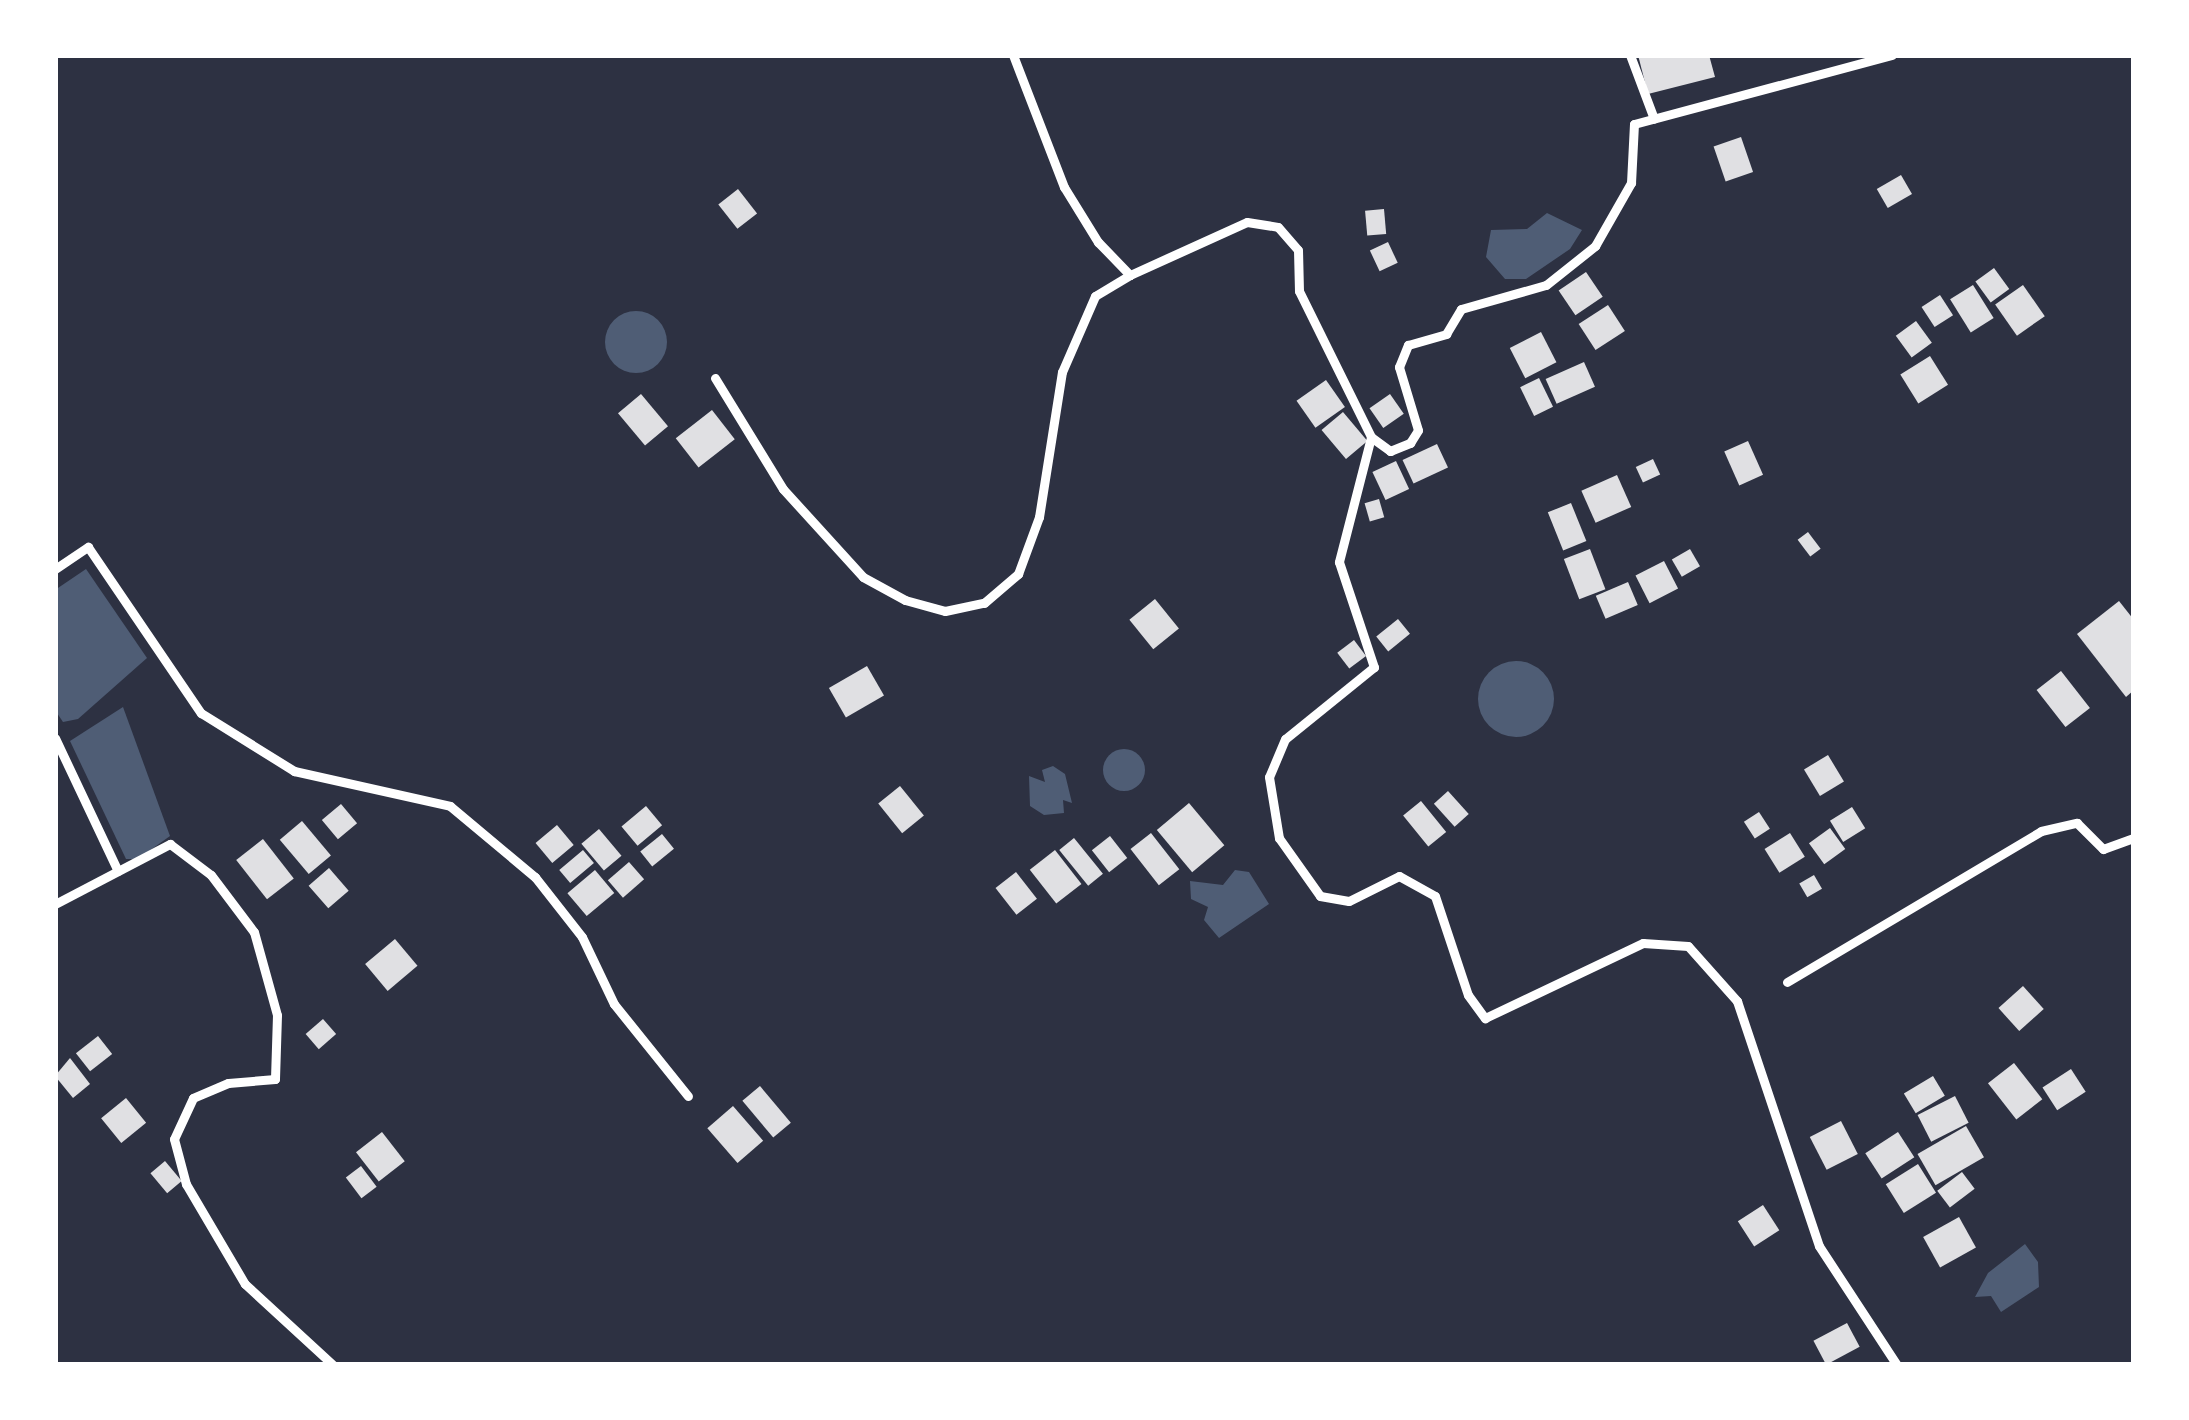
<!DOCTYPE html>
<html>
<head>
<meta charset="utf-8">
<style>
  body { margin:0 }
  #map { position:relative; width:2189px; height:1420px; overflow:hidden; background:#2d3142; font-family:Helvetica,sans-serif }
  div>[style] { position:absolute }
  .water>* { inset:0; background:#4f5d75 }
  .round { border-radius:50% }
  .building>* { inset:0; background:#e0e0e3; transform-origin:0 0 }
  .minor>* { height:9px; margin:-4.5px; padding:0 4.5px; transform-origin:4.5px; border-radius:4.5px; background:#fff }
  span { translate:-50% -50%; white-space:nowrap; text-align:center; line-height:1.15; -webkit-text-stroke:10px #fff; paint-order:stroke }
  .frame { position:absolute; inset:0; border:58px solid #fff; pointer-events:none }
</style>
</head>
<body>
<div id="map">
  <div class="water">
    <i style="clip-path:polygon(1547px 213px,1582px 230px,1570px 249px,1526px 279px,1505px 279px,1486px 257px,1491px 230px,1527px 229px)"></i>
    <i class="round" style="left:605px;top:311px;width:62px;height:62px"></i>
    <i style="clip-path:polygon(86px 569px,147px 658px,78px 719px,63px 722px,55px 710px,55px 590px)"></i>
    <i class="round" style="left:1478px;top:661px;width:76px;height:76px"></i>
    <i style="clip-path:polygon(123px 707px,170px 836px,138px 859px,126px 859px,70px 741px)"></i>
    <i class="round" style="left:1103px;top:749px;width:42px;height:42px"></i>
    <i style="clip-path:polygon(1053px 766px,1065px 774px,1072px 803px,1063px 800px,1064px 813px,1044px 815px,1030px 806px,1029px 776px,1045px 782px,1042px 770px)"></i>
    <i style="clip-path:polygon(1235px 870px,1249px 872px,1269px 904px,1219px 938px,1204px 920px,1208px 907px,1191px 899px,1190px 881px,1223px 885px)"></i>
    <i style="clip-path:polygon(2025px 1244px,2038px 1262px,2039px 1287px,2001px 1312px,1991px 1296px,1975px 1297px,1988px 1273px)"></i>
  </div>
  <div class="building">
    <i style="clip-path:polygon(1638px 55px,1709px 55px,1715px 77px,1648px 94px)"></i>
    <i style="left:1741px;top:137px;width:37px;height:29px;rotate:71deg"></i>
    <i style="left:1901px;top:175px;width:22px;height:28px;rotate:60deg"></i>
    <i style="left:738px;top:189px;width:31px;height:25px;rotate:52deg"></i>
    <i style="left:1384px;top:209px;width:25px;height:19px;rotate:85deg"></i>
    <i style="left:1388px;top:242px;width:23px;height:20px;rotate:65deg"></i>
    <i style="left:1994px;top:268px;width:26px;height:23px;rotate:54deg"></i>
    <i style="left:1586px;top:272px;width:30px;height:33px;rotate:56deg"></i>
    <i style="left:1973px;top:285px;width:39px;height:27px;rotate:58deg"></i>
    <i style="left:2023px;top:285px;width:38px;height:34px;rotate:55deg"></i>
    <i style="left:1940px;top:295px;width:24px;height:22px;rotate:57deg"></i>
    <i style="left:1608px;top:305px;width:31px;height:35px;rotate:57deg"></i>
    <i style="left:1916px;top:321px;width:27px;height:25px;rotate:54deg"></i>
    <i style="left:1541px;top:332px;width:34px;height:35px;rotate:63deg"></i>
    <i style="left:1930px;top:356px;width:34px;height:35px;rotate:58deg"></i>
    <i style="left:1584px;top:362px;width:27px;height:42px;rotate:66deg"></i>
    <i style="left:1539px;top:378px;width:32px;height:21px;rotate:64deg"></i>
    <i style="left:1326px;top:380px;width:33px;height:36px;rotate:55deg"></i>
    <i style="left:641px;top:394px;width:42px;height:30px;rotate:50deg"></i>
    <i style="left:1390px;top:394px;width:24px;height:25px;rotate:55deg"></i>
    <i style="left:712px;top:410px;width:37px;height:46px;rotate:52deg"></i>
    <i style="left:1343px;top:412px;width:38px;height:28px;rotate:50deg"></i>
    <i style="left:1748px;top:441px;width:37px;height:26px;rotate:66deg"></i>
    <i style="left:1437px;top:444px;width:26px;height:38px;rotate:65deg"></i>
    <i style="left:1653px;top:459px;width:17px;height:19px;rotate:65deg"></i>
    <i style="left:1396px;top:461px;width:31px;height:26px;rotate:65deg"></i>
    <i style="left:1617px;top:475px;width:35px;height:39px;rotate:66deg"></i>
    <i style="left:1379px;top:499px;width:19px;height:15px;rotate:74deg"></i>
    <i style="left:1571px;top:503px;width:41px;height:25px;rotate:68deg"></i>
    <i style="left:1808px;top:532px;width:21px;height:13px;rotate:53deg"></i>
    <i style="left:1590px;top:549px;width:43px;height:28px;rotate:69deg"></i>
    <i style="left:1690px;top:549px;width:20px;height:21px;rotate:60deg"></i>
    <i style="left:1664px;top:561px;width:31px;height:32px;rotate:63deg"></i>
    <i style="left:1628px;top:582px;width:25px;height:35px;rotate:67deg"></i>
    <i style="left:1155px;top:599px;width:38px;height:33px;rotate:51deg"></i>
    <i style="clip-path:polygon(2119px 601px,2134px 620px,2134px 690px,2126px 697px,2077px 634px)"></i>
    <i style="left:1398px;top:619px;width:19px;height:28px;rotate:51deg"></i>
    <i style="left:1354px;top:640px;width:20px;height:21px;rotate:53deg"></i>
    <i style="left:867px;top:666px;width:34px;height:44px;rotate:60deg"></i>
    <i style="left:2061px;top:671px;width:47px;height:31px;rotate:52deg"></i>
    <i style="left:1828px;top:755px;width:31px;height:28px;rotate:59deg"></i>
    <i style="left:900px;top:786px;width:38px;height:28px;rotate:51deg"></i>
    <i style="left:1448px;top:791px;width:31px;height:19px;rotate:48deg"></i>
    <i style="left:1421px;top:801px;width:40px;height:23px;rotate:51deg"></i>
    <i style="left:1189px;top:803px;width:55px;height:42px;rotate:50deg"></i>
    <i style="left:341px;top:804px;width:25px;height:25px;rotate:50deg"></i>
    <i style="left:646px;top:806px;width:25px;height:32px;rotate:50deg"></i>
    <i style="left:1852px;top:807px;width:25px;height:26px;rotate:58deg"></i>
    <i style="left:1759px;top:812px;width:20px;height:18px;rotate:57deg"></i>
    <i style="left:302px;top:821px;width:45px;height:29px;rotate:50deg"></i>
    <i style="left:557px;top:825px;width:26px;height:28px;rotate:50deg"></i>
    <i style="left:1830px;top:828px;width:26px;height:26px;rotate:54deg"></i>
    <i style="left:599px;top:829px;width:35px;height:23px;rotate:50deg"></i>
    <i style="left:1151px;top:833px;width:46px;height:26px;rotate:52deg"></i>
    <i style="left:1790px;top:833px;width:28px;height:30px;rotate:58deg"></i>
    <i style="left:662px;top:834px;width:19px;height:28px;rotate:51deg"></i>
    <i style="left:1110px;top:836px;width:28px;height:23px;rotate:52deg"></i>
    <i style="left:1074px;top:838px;width:46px;height:19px;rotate:51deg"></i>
    <i style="left:263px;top:839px;width:50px;height:34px;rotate:52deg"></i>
    <i style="left:583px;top:850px;width:17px;height:31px;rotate:50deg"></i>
    <i style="left:1055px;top:850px;width:43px;height:32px;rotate:52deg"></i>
    <i style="left:629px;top:862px;width:23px;height:28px;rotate:49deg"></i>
    <i style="left:329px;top:868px;width:30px;height:27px;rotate:49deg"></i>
    <i style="left:595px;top:870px;width:30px;height:36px;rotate:50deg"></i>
    <i style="left:1016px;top:872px;width:34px;height:26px;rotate:52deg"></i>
    <i style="left:1814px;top:875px;width:16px;height:17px;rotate:60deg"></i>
    <i style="left:395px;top:939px;width:35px;height:39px;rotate:50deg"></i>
    <i style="left:2023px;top:986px;width:31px;height:33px;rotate:48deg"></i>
    <i style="left:323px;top:1019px;width:20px;height:23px;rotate:49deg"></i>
    <i style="left:98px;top:1036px;width:23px;height:28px;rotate:52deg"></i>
    <i style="clip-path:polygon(70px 1058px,90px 1084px,73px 1098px,55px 1076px)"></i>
    <i style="left:2014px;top:1063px;width:46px;height:33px;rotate:52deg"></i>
    <i style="left:2071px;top:1069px;width:27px;height:34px;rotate:57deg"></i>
    <i style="left:1933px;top:1076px;width:23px;height:34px;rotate:59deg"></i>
    <i style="left:760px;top:1086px;width:48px;height:23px;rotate:50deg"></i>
    <i style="left:1955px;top:1096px;width:30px;height:42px;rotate:63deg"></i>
    <i style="left:126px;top:1098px;width:32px;height:32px;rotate:51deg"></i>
    <i style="left:733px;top:1106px;width:46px;height:34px;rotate:49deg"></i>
    <i style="left:1841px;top:1121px;width:37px;height:35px;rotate:63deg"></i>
    <i style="left:1966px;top:1126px;width:36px;height:56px;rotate:60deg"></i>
    <i style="left:382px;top:1132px;width:37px;height:33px;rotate:52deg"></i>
    <i style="left:1898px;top:1132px;width:30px;height:39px;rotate:57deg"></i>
    <i style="left:165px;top:1161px;width:26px;height:19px;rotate:50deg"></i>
    <i style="left:1918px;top:1164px;width:34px;height:38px;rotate:58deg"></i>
    <i style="left:361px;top:1166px;width:26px;height:19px;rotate:53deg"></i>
    <i style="left:1962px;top:1172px;width:21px;height:31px;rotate:53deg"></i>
    <i style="left:1763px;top:1205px;width:30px;height:30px;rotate:57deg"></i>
    <i style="left:1959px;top:1217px;width:35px;height:41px;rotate:61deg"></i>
    <i style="left:1847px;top:1323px;width:27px;height:38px;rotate:62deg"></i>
  </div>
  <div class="minor">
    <i style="left:1013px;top:55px;width:142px;rotate:68.9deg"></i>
    <i style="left:1064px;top:187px;width:65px;rotate:58.3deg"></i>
    <i style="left:1098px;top:242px;width:46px;rotate:45.9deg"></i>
    <i style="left:1130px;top:275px;width:128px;rotate:-24.4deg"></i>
    <i style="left:1247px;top:222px;width:31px;rotate:9deg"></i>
    <i style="left:1278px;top:227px;width:30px;rotate:49deg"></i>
    <i style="left:1298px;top:250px;width:41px;rotate:88.6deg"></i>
    <i style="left:1299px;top:291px;width:163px;rotate:63.7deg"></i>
    <i style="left:1371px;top:437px;width:129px;rotate:104.4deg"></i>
    <i style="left:1339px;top:562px;width:111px;rotate:71.6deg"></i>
    <i style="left:1374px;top:667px;width:114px;rotate:141deg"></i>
    <i style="left:1285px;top:739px;width:41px;rotate:112.8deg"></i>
    <i style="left:1269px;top:777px;width:62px;rotate:80.7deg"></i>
    <i style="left:1279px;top:838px;width:71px;rotate:54.7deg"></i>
    <i style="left:1320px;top:896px;width:29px;rotate:10deg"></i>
    <i style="left:1349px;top:901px;width:56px;rotate:-26.6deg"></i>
    <i style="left:1399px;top:876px;width:41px;rotate:29.1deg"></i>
    <i style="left:1435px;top:896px;width:104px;rotate:71.6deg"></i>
    <i style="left:1468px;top:995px;width:29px;rotate:54deg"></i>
    <i style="left:1485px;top:1018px;width:175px;rotate:-25.4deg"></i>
    <i style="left:1643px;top:943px;width:45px;rotate:3.8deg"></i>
    <i style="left:1688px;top:946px;width:74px;rotate:48.3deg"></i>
    <i style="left:1737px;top:1001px;width:258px;rotate:71.5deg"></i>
    <i style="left:1819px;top:1246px;width:142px;rotate:56.8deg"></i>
    <i style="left:1630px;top:55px;width:68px;rotate:69.4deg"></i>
    <i style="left:715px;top:378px;width:130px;rotate:58.5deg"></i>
    <i style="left:783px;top:489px;width:119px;rotate:47.7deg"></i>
    <i style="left:863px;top:577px;width:48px;rotate:28.7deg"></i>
    <i style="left:905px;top:600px;width:41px;rotate:15.4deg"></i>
    <i style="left:945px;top:611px;width:40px;rotate:-12deg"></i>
    <i style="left:984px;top:603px;width:45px;rotate:-40.5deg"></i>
    <i style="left:1018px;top:574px;width:61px;rotate:-69.8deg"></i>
    <i style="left:1039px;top:517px;width:147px;rotate:-81deg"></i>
    <i style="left:1062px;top:372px;width:83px;rotate:-66.5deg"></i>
    <i style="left:1095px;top:296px;width:41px;rotate:-31deg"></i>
    <i style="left:1371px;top:437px;width:24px;rotate:36deg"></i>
    <i style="left:1390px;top:451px;width:22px;rotate:-22deg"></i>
    <i style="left:1410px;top:443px;width:15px;rotate:-58deg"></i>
    <i style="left:1418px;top:430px;width:66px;rotate:-106.8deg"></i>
    <i style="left:1399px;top:367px;width:24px;rotate:-68deg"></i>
    <i style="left:1408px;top:345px;width:40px;rotate:-16deg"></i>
    <i style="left:1446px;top:334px;width:29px;rotate:-59deg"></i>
    <i style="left:1461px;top:309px;width:88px;rotate:-15.8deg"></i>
    <i style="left:1546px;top:285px;width:63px;rotate:-38.5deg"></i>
    <i style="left:1595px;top:246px;width:73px;rotate:-60.3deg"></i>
    <i style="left:1631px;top:183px;width:59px;rotate:-87.1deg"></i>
    <i style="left:1634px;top:124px;width:267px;rotate:-15deg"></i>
    <i style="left:55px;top:569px;width:40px;rotate:-34deg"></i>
    <i style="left:88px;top:547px;width:201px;rotate:55.8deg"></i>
    <i style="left:201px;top:713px;width:110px;rotate:31.9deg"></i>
    <i style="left:294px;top:771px;width:160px;rotate:12.6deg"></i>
    <i style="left:450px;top:806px;width:111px;rotate:39.9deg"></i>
    <i style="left:535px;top:877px;width:76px;rotate:51.9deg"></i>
    <i style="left:582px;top:937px;width:74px;rotate:64.5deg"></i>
    <i style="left:614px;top:1004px;width:118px;rotate:51.2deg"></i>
    <i style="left:55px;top:738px;width:147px;rotate:64.7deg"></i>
    <i style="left:55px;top:904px;width:130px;rotate:-27.6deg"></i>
    <i style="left:170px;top:844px;width:51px;rotate:37.1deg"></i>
    <i style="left:211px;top:875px;width:71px;rotate:53deg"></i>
    <i style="left:254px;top:932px;width:86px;rotate:74.5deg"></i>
    <i style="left:277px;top:1015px;width:64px;rotate:91.8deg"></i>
    <i style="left:275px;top:1079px;width:47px;rotate:175.1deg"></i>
    <i style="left:228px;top:1083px;width:38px;rotate:157deg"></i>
    <i style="left:193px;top:1098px;width:45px;rotate:114.9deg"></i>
    <i style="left:174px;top:1139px;width:47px;rotate:75.1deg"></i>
    <i style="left:186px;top:1184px;width:116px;rotate:59.5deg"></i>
    <i style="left:245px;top:1284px;width:120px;rotate:42.6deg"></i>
    <i style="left:1787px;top:982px;width:295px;rotate:-30.7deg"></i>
    <i style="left:2041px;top:831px;width:37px;rotate:-13deg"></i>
    <i style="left:2077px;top:823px;width:37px;rotate:45deg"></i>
    <i style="left:2103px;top:849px;width:33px;rotate:-20deg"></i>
  </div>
  <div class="frame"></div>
</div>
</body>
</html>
